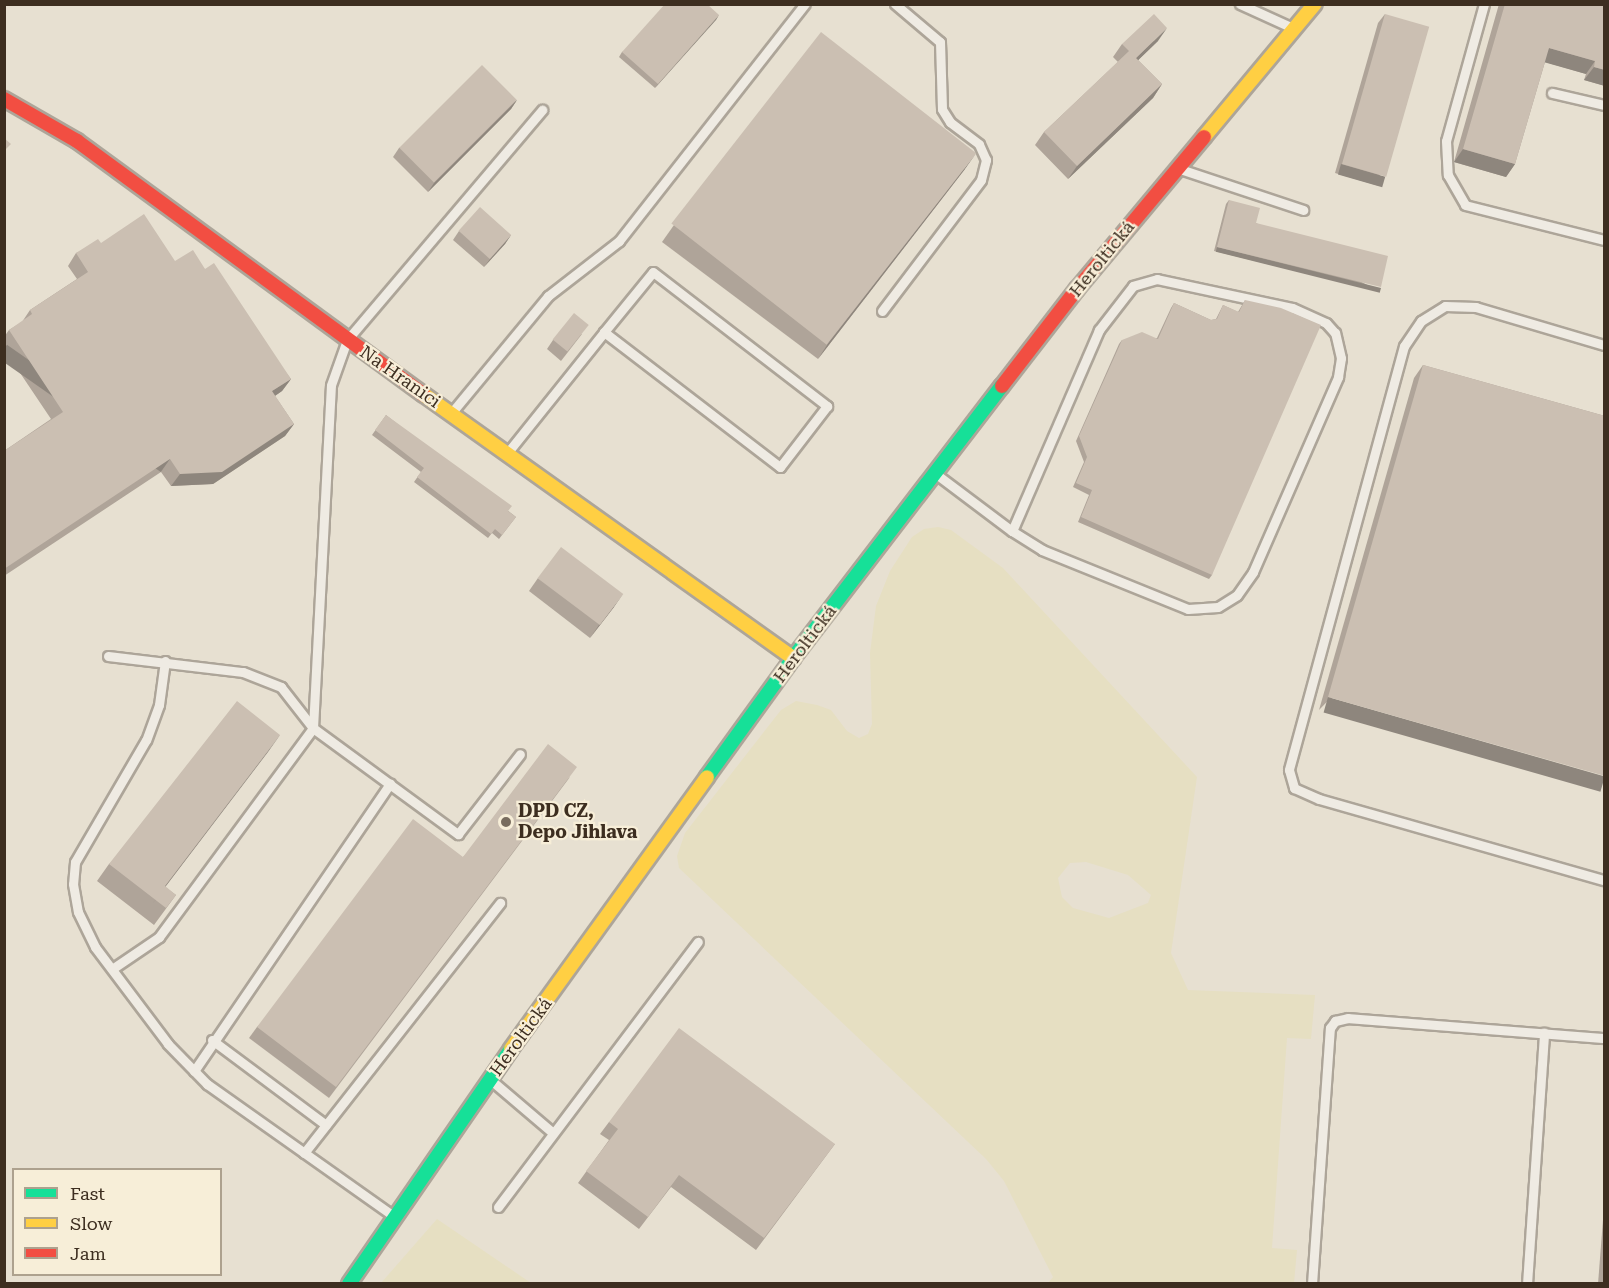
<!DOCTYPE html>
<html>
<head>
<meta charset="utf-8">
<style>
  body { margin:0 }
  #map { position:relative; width:1609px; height:1288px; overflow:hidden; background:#e7e0d1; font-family:"Roboto Serif",serif }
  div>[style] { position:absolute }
  .farmland>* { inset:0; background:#e6dfc2 }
  .roads { filter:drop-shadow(2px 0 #ada599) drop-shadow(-2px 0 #ada599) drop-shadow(0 2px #ada599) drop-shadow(0 -2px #ada599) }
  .lane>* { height:9px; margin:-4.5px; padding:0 4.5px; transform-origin:4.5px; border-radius:4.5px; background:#efebe3 }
  .fast>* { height:14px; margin:-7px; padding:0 7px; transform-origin:7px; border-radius:7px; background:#16e098 }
  .slow>* { height:14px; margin:-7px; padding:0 7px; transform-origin:7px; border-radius:7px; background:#ffcf43 }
  .jam>* { height:14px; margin:-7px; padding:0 7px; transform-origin:7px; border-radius:7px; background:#f24e42 }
  .wall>* { inset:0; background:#afa499 }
  .shaded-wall>* { inset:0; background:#8e867d; transform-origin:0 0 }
  .building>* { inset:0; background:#cbbfb2; transform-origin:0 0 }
  .dots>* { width:16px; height:16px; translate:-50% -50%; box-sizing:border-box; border:3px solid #f7eed8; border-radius:50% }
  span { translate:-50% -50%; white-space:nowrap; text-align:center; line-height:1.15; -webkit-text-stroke:4.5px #f7eed8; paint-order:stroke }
  .street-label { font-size:18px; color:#3d2e20 }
  .poi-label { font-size:18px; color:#3d2e20; font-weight:700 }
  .left { translate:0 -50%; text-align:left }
  .frame { position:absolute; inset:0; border:6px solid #3d2e20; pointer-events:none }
  .legend { position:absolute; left:12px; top:1168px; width:210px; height:108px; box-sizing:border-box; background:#f7eed8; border:2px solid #ada18e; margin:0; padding:8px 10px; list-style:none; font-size:18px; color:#3d2e20 }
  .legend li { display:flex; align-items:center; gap:12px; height:30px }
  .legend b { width:30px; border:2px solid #ada18e }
</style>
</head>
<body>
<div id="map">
  <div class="farmland">
    <i style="clip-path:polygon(evenodd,938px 527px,951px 530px,1003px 568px,1197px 777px,1171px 953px,1188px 990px,1315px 995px,1311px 1039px,1287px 1038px,1272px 1248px,1297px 1250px,1294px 1283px,1048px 1283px,1053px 1277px,1004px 1181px,986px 1159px,679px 868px,677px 856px,685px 833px,781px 710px,796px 701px,817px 705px,831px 710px,847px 731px,859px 738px,868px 734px,872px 724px,870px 653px,876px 606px,890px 571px,912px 537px,924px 529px,938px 527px,1086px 862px,1128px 875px,1151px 895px,1148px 903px,1109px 918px,1073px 908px,1062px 897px,1058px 878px,1070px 863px,1086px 862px)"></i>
    <i style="clip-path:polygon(437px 1219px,531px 1283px,381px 1283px)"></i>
  </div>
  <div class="roads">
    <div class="lane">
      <i style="left:1240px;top:4px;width:58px;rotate:24.4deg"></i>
      <i style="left:1484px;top:4px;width:142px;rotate:105.5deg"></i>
      <i style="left:1446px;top:141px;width:34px;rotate:87deg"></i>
      <i style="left:1448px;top:175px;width:34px;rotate:60deg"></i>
      <i style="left:1465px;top:205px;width:143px;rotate:14.1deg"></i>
      <i style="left:1552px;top:93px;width:53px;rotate:13deg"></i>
      <i style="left:1180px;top:169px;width:130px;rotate:18.4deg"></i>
      <i style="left:882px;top:311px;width:164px;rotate:-52.9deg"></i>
      <i style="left:981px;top:180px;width:21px;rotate:-76deg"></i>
      <i style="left:986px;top:160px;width:17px;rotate:-114deg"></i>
      <i style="left:979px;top:144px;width:36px;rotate:-143deg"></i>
      <i style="left:950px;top:122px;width:15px;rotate:-122deg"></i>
      <i style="left:942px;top:109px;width:67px;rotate:-91.7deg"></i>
      <i style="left:940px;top:42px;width:59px;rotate:-139.8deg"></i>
      <i style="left:1604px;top:345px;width:134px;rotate:-163.5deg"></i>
      <i style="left:1476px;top:307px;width:31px;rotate:-178deg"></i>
      <i style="left:1445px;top:306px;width:28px;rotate:148deg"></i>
      <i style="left:1421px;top:321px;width:30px;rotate:124deg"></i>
      <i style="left:1404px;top:346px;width:439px;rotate:105.2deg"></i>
      <i style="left:1289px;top:770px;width:19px;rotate:74deg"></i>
      <i style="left:1294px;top:788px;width:27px;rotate:24deg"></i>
      <i style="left:1319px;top:799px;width:296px;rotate:15.9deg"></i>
      <i style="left:453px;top:411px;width:149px;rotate:-50.4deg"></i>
      <i style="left:548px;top:296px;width:90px;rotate:-37.8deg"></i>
      <i style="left:619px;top:241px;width:301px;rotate:-51.9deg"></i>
      <i style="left:508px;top:452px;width:154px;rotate:-51.3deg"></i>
      <i style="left:604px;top:332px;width:77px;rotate:-50.8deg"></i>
      <i style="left:653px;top:272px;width:220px;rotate:37.6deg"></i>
      <i style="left:827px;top:406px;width:77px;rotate:127.6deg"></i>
      <i style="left:780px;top:467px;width:222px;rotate:-142.5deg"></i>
      <i style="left:936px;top:474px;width:95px;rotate:36.9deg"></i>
      <i style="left:1012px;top:531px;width:36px;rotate:32deg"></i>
      <i style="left:1042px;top:550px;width:157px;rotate:22deg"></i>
      <i style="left:1188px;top:609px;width:30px;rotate:-4deg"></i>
      <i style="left:1218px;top:607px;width:22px;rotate:-32deg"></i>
      <i style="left:1237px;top:595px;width:28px;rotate:-55deg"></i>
      <i style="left:1253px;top:572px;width:213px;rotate:-66.4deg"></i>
      <i style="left:1338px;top:377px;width:19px;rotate:-81deg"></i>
      <i style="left:1341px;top:358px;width:26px;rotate:-103deg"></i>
      <i style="left:1335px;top:333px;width:13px;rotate:-132deg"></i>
      <i style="left:1326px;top:323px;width:37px;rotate:-156deg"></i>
      <i style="left:1292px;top:308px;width:138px;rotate:-167.9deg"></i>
      <i style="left:1157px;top:279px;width:25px;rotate:164deg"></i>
      <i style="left:1133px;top:286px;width:56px;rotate:127.7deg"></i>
      <i style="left:1099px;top:330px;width:219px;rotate:113.4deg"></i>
      <i style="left:108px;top:656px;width:136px;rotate:6.8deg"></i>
      <i style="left:243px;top:672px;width:41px;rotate:21.5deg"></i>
      <i style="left:281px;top:687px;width:52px;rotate:52deg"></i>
      <i style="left:313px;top:728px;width:180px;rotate:36.2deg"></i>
      <i style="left:458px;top:834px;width:101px;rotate:-52.2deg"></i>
      <i style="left:165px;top:661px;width:44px;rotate:97.8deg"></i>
      <i style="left:159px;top:705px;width:37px;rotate:110deg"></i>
      <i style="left:146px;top:740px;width:141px;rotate:120.2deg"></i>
      <i style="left:75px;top:862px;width:22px;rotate:95deg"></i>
      <i style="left:73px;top:884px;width:28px;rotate:80deg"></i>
      <i style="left:78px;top:912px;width:39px;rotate:64deg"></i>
      <i style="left:95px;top:947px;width:121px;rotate:53deg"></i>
      <i style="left:168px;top:1044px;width:56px;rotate:45.7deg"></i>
      <i style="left:207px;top:1084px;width:227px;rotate:35.3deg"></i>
      <i style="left:112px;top:969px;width:57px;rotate:-34.2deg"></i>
      <i style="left:159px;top:937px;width:260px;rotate:-53.6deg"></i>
      <i style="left:313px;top:728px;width:343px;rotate:-87deg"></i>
      <i style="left:331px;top:385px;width:48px;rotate:-70.4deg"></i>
      <i style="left:347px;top:340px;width:302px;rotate:-49.7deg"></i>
      <i style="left:212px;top:1040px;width:142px;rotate:36.7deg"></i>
      <i style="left:194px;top:1071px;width:348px;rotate:-55.7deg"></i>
      <i style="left:492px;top:1081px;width:79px;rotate:40.4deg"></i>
      <i style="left:304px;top:1153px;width:318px;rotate:-51.9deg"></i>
      <i style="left:498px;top:1207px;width:332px;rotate:-53deg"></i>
      <i style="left:1312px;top:1284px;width:257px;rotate:-86deg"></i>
      <i style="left:1330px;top:1028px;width:9px;rotate:-54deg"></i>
      <i style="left:1335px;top:1021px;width:13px;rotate:-13deg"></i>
      <i style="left:1348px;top:1018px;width:257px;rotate:4.5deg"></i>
      <i style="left:1527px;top:1284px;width:252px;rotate:-86.1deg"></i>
    </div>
    <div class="fast">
      <i style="left:707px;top:777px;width:147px;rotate:-54.1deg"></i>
      <i style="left:793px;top:658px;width:343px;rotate:-52.5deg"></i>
      <i style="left:349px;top:1284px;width:285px;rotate:-55.4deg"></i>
    </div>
    <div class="slow">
      <i style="left:1204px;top:137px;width:173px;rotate:-50.2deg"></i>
      <i style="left:423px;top:394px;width:455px;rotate:35.5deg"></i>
      <i style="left:511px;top:1049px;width:335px;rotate:-54.2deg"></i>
    </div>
    <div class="jam">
      <i style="left:4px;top:99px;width:84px;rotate:29.9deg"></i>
      <i style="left:77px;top:141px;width:429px;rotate:36.2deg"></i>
      <i style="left:1002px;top:386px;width:123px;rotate:-52.3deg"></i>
      <i style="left:1077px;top:289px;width:198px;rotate:-50.1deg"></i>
    </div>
  </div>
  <div class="wall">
    <i style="clip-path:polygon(1499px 4px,1605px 4px,1605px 86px,1584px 80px,1586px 74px,1545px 62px,1515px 164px,1506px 177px,1454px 162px)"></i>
    <i style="clip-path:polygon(1385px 14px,1379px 186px,1335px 173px,1378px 23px)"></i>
    <i style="clip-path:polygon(719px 15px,655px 88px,619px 57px,622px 52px)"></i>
    <i style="clip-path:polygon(1158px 41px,1138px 60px,1162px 84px,1153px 98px,1068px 179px,1035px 145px,1044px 132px,1118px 62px,1113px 57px,1122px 44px)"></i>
    <i style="clip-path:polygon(517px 100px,511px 109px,428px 192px,393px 157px,399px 148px)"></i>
    <i style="clip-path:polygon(965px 169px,818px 359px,662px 242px,674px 225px)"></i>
    <i style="clip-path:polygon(1229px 200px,1256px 223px,1378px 291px,1214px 251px,1226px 204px)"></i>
    <i style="clip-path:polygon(459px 231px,511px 235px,505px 244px,484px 267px,453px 240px)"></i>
    <i style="clip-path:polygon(101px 243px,205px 269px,291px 379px,282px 391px,275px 396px,294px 424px,285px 436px,213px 484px,171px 486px,161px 472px,4px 576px,4px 451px,51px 419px,4px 349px,4px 337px,9px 330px,22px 322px,30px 310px,77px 279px,68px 266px,76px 253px)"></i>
    <i style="clip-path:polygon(1245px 300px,1212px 575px,1209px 579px,1078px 522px,1089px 495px,1073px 487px,1084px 462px,1076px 441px,1119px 344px,1122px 340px,1157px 338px,1171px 308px,1174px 303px,1211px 320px,1216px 319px,1223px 305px,1238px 312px)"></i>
    <i style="clip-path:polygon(582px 334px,561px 361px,547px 349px,553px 340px)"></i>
    <i style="clip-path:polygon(1423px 365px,1605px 416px,1319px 710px,1414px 378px)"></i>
    <i style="clip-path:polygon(386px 415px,516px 517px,499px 539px,492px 533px,488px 538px,414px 482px,421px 472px,372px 435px)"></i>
    <i style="clip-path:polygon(538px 578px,614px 607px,590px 638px,529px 591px)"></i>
    <i style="clip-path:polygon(280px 735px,165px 887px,176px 895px,154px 925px,97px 881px,109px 864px)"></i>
    <i style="clip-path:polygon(570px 777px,329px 1098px,249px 1038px,257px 1027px,463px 857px)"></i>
    <i style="clip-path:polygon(609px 1122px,835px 1144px,756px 1250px,671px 1187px,639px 1229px,578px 1183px,609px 1140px,600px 1134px)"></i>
    <i style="clip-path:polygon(1605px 1194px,1605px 1284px,1598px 1284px)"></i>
  </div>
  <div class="shaded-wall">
    <i style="clip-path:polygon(719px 15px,716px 20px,655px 88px,658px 84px)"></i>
    <i style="clip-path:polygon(1167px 28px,1158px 41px,1127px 71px,1136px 58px)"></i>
    <i style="clip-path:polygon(1549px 48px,1595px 61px,1586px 74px,1540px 61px)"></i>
    <i style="clip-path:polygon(1594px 67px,1605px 70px,1605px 86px,1584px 80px)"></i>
    <i style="clip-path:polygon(1162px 84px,1153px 98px,1068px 179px,1077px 166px)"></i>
    <i style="clip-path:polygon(517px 100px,511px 109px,428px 192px,434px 183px)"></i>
    <i style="clip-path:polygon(1463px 149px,1515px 164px,1506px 177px,1454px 162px)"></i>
    <i style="clip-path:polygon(977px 152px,965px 169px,818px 359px,829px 342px)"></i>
    <i style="left:1341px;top:164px;width:46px;height:11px;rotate:16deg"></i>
    <i style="clip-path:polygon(511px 235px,505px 244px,484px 267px,490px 259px)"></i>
    <i style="left:1217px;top:247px;width:169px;height:5px;rotate:14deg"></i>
    <i style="clip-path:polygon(291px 379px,282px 391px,263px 404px,272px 391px)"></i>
    <i style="clip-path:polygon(294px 424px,285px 436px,213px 484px,171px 486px,180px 474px)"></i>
    <i style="left:170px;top:459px;width:16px;height:199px;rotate:125deg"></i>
    <i style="clip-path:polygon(623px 594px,614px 607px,590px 638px,599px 625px)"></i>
    <i style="left:1328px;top:697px;width:288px;height:16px;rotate:16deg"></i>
    <i style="clip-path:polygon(280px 735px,268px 752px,153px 903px,165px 886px)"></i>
  </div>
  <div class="building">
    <i style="clip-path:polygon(665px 4px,707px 4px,719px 15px,658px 84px,622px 52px)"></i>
    <i style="clip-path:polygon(1505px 4px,1605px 4px,1605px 70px,1594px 67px,1595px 61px,1549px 48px,1515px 164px,1463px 149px)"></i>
    <i style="clip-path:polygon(1154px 14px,1167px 28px,1136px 58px,1132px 54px,1162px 84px,1077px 166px,1044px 132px,1129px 51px,1122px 44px)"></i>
    <i style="left:1385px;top:14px;width:46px;height:156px;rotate:16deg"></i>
    <i style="left:821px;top:32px;width:197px;height:243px;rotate:38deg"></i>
    <i style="left:482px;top:65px;width:49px;height:117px;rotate:45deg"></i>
    <i style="clip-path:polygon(4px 138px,11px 144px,4px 151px)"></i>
    <i style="clip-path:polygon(1229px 200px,1260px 208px,1256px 223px,1388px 256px,1381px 287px,1217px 247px)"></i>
    <i style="left:480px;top:207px;width:42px;height:32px;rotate:42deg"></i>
    <i style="clip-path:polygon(144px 214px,175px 261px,193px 250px,205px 269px,214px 263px,291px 379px,272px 391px,294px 424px,222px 472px,180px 474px,170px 459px,4px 569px,4px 451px,63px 412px,9px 330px,32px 314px,30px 310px,88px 272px,76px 253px,98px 239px,101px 243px)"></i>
    <i style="clip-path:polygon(1245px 300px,1281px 308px,1321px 325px,1212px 575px,1081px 517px,1092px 490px,1076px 483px,1087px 457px,1079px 436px,1122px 340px,1142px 332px,1158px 339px,1174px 303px,1211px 320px,1217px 319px,1223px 305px,1239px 312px)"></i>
    <i style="left:574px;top:313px;width:19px;height:34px;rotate:39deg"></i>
    <i style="clip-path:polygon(1423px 365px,1605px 416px,1605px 776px,1328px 697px)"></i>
    <i style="clip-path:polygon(386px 415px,512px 506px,508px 511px,516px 517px,502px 535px,495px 529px,491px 534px,417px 477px,424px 468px,375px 430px)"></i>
    <i style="left:561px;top:547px;width:78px;height:39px;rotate:37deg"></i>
    <i style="clip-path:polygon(237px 701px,280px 735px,165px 886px,176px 895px,166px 908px,109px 864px)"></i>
    <i style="clip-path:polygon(548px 744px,577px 767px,336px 1087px,257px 1027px,413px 819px,463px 857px)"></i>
    <i style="clip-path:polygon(679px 1028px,835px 1144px,764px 1238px,679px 1175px,648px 1217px,586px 1171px,618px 1129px,609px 1122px)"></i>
  </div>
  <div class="dots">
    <i style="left:506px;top:822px;background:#786c5e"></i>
  </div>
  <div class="street-label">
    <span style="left:1102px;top:259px;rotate:-51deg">Heroltická</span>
    <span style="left:400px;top:377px;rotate:35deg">Na Hranici</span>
    <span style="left:805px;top:644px;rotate:-53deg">Heroltická</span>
    <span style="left:521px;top:1037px;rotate:-54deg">Heroltická</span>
  </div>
  <div class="poi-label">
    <span class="left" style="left:518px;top:822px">DPD CZ,<br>Depo Jihlava</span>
  </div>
  <div class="frame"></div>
  <ul class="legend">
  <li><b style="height:8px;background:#16e098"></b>Fast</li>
  <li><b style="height:8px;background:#ffcf43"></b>Slow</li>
  <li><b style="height:8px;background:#f24e42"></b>Jam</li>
  </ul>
</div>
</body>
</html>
